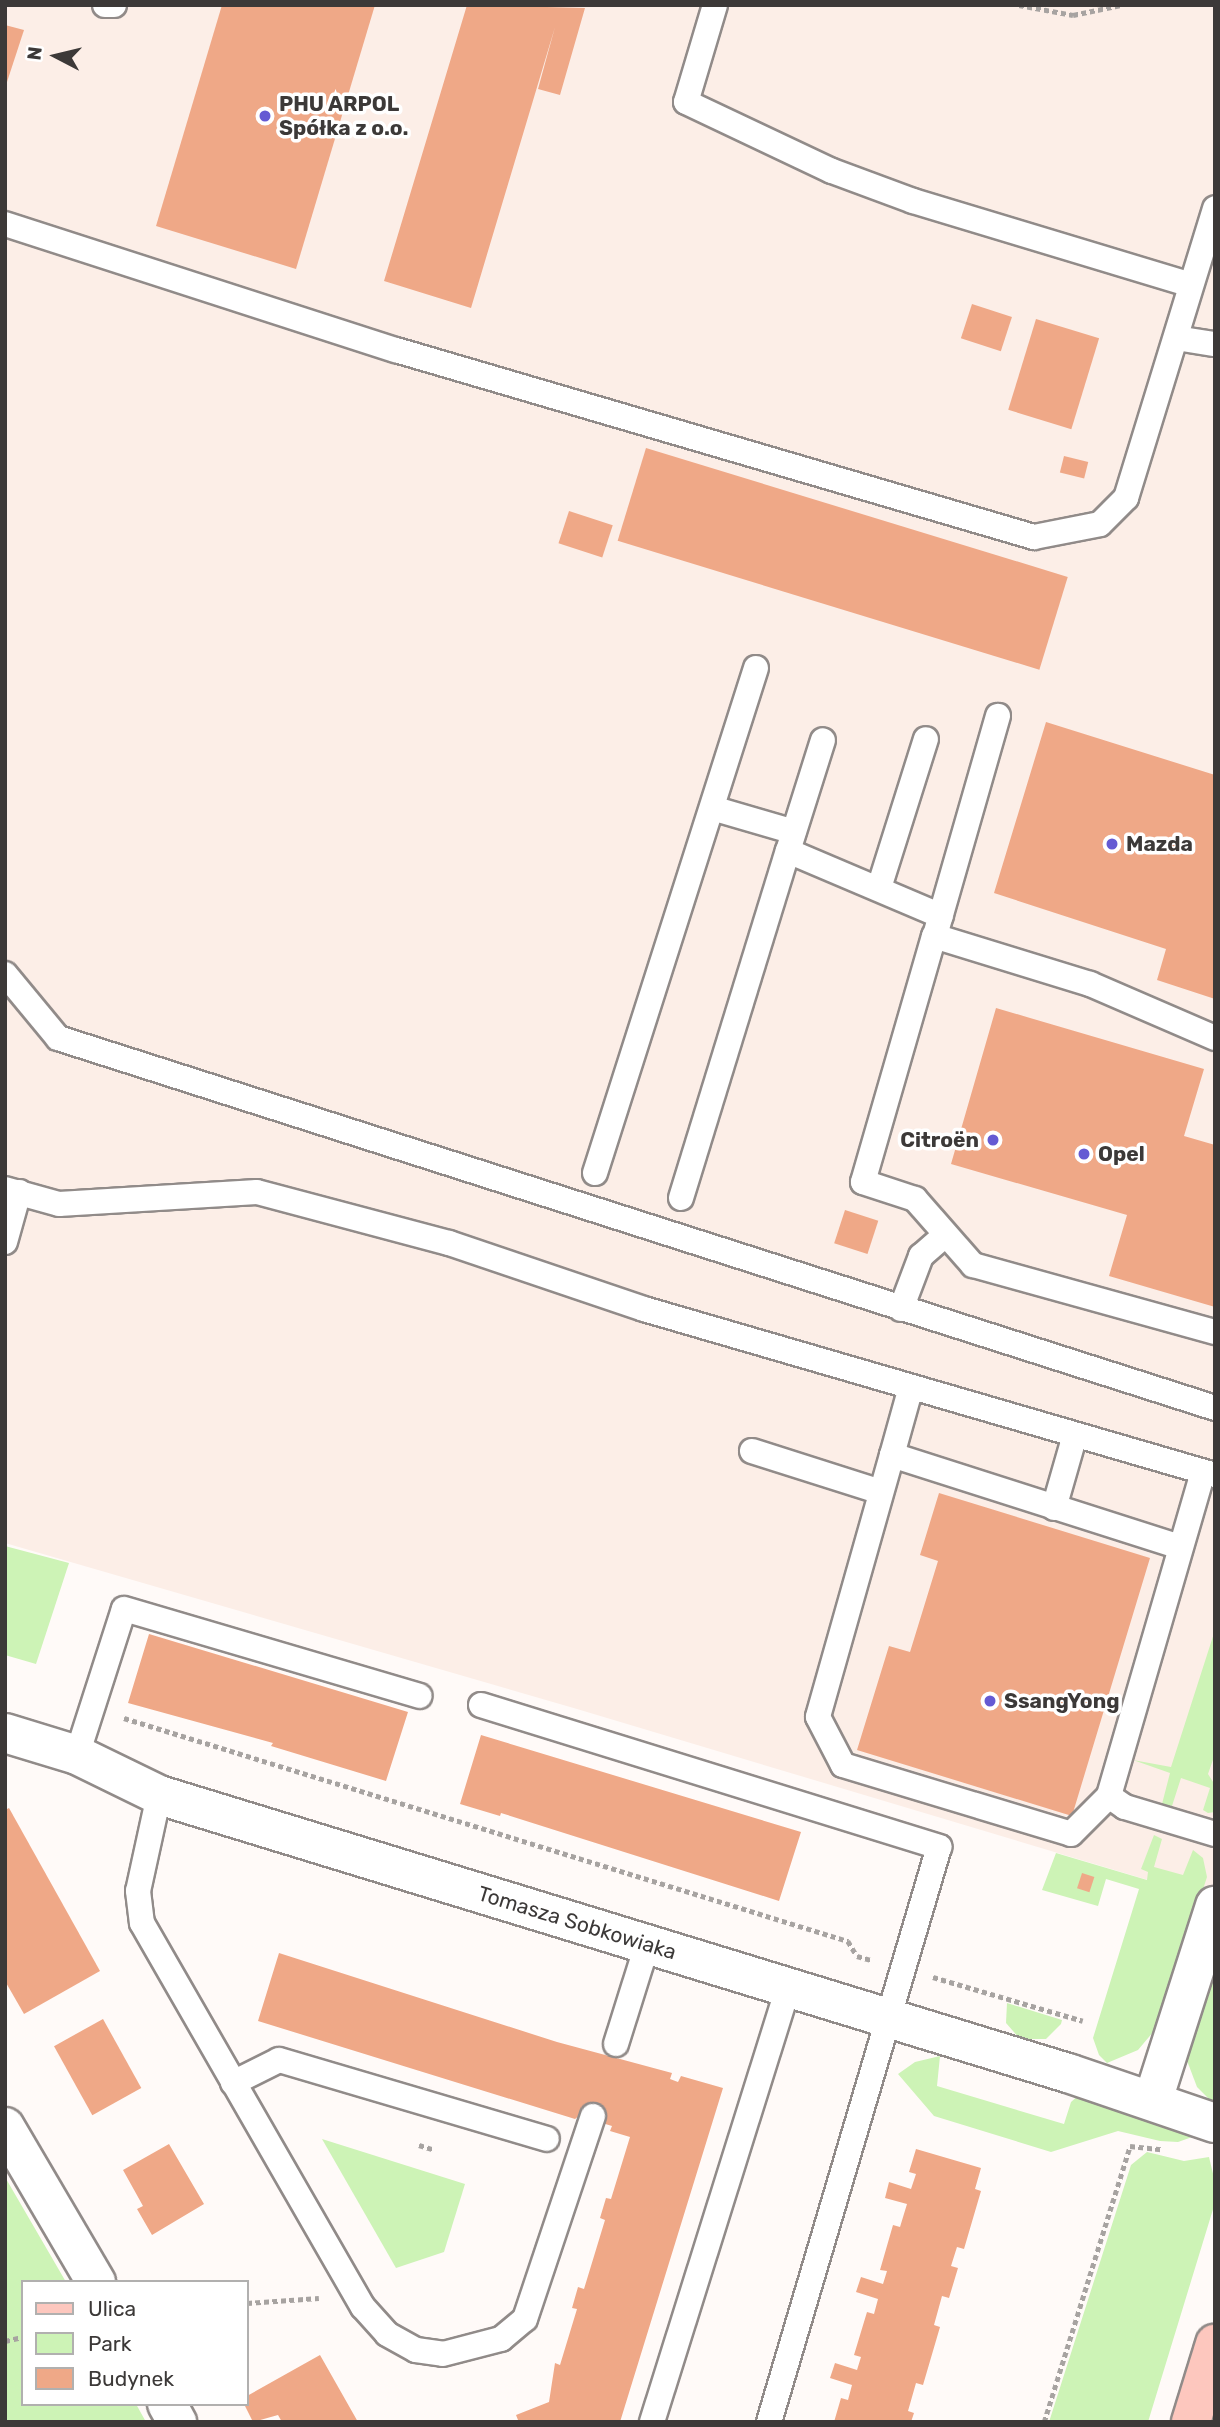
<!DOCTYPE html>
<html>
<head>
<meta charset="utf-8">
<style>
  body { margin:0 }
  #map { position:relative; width:1220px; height:2427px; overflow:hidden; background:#fffaf8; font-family:Rubik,sans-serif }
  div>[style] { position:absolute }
  .commercial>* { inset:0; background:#fceee7 }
  .green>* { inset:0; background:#cdf3b6 }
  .building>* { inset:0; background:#efa887; transform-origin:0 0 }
  .path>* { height:4.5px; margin-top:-2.25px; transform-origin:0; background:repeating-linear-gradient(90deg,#a7a3a1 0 5px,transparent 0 8.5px) }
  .roads { filter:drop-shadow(2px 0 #918b89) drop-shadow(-2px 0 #918b89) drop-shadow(0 2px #918b89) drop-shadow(0 -2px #918b89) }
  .lane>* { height:24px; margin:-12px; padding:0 12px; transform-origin:12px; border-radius:12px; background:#fff }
  .street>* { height:38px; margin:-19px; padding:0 19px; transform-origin:19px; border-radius:19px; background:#fff }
  .primary>* { height:38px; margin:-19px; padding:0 19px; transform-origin:19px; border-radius:19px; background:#fdc7be }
  .dots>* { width:19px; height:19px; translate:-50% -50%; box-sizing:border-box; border:4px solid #fff; border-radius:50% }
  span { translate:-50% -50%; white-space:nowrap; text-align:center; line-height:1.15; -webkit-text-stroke:7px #fff; paint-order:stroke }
  .poi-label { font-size:21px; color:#3c3938; font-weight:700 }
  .left { translate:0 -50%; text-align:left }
  .right { translate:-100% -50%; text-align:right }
  .street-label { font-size:21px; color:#3c3938 }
  .frame { position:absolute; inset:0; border:7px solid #3c3938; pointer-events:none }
  .legend { position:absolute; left:21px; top:2280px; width:228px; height:126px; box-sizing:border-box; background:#fff; border:2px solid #b1b0af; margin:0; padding:9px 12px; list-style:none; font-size:21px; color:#3c3938 }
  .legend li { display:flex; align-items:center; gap:14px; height:35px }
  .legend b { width:35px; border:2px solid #b1b0af }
  .north { position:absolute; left:21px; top:21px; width:70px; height:70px; -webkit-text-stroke:5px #fff; paint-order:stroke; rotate:277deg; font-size:19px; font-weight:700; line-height:28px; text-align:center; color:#3c3938 }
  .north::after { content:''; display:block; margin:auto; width:24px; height:32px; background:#3c3938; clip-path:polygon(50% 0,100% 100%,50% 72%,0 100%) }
</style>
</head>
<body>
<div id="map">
  <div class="commercial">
    <i style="clip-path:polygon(5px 5px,1215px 5px,1215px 1905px,1148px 1880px,577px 1709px,5px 1543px)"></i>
  </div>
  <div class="green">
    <i style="clip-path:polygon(5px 1546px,69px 1563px,36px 1664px,5px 1655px)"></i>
    <i style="clip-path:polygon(1215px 1630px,1215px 1754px,1208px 1774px,1215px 1785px,1215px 1812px,1208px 1813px,1203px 1810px,1210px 1788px,1181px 1778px,1172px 1806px,1162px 1804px,1170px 1773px,1133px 1760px,1171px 1767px)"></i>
    <i style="clip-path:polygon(1154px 1835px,1162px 1839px,1154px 1867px,1183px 1875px,1193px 1850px,1203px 1858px,1207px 1877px,1159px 2025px,1138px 2050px,1107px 2063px,1099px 2055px,1093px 2038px,1139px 1889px,1106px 1879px,1098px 1906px,1042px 1890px,1056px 1853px,1147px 1880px,1148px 1872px,1141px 1869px)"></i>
    <i style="clip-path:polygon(1215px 1942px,1215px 2105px,1197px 2087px,1186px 2058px)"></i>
    <i style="clip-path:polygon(1007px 2003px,1062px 2020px,1061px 2024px,1046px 2039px,1020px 2039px,1006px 2023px)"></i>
    <i style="clip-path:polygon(940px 2056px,937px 2086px,1064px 2124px,1071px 2102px,1079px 2095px,1195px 2136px,1178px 2142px,1160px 2141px,1118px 2131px,1051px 2152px,934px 2116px,898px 2074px,915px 2062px)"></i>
    <i style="clip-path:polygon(322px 2139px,465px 2184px,444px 2252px,396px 2268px)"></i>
    <i style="clip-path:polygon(1147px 2152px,1184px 2161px,1209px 2157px,1215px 2182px,1214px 2206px,1148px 2422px,1049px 2422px,1131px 2165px)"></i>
    <i style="clip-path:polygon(5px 2177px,66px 2282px,23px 2282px,23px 2404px,136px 2404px,146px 2422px,5px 2422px)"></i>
  </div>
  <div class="building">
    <i style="clip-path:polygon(222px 5px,375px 5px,296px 269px,156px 226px)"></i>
    <i style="clip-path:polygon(467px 5px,585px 8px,560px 95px,538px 89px,555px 27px,471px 308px,384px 281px)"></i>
    <i style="clip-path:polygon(5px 25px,24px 30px,6px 85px,5px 85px)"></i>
    <i style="left:972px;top:304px;width:42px;height:36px;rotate:18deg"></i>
    <i style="left:1036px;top:319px;width:66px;height:95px;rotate:17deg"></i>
    <i style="left:646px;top:448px;width:441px;height:97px;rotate:17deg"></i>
    <i style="left:1064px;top:456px;width:25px;height:17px;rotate:14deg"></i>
    <i style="left:569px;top:511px;width:46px;height:34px;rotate:18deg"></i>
    <i style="clip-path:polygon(1046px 722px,1215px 775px,1215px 999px,1157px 980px,1166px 949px,994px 893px)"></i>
    <i style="clip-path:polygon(996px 1008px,1204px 1069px,1184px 1136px,1215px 1145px,1215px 1307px,1109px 1276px,1127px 1215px,951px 1164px)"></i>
    <i style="left:845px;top:1210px;width:35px;height:35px;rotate:18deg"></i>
    <i style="clip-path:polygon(939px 1493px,1150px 1558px,1072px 1816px,857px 1750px,889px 1646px,910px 1652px,938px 1561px,920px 1555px)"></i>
    <i style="clip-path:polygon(149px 1634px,408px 1712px,386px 1781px,271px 1746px,273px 1743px,128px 1703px)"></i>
    <i style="clip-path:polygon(481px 1735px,801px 1832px,779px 1901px,501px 1813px,500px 1816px,460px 1804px)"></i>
    <i style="clip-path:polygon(9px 1808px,100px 1971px,24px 2014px,5px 1981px,5px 1810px)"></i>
    <i style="left:1082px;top:1873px;width:13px;height:16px;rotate:18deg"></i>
    <i style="clip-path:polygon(279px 1953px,557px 2042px,672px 2073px,670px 2079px,678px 2082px,681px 2076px,723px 2088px,620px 2422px,514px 2422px,518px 2420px,516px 2415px,549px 2402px,555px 2363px,560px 2365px,577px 2309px,572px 2308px,578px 2287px,584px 2289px,605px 2220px,600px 2218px,606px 2198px,611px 2199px,630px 2137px,610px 2131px,612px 2126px,579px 2116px,575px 2119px,258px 2021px)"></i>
    <i style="left:103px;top:2019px;width:79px;height:56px;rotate:61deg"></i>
    <i style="clip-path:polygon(169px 2144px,204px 2204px,152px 2235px,137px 2209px,143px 2206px,123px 2170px)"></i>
    <i style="clip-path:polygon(916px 2149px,981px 2168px,975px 2189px,981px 2191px,964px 2249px,957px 2247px,951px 2266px,958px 2268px,949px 2298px,942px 2296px,934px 2325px,940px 2327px,923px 2385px,916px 2383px,908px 2411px,914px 2413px,911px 2422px,834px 2422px,841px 2398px,848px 2400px,852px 2385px,830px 2378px,835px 2363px,857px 2370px,861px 2357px,854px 2355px,867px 2312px,874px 2314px,878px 2299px,856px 2292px,861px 2277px,883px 2284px,887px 2271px,880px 2270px,893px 2225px,900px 2227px,907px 2204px,885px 2198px,889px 2182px,911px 2189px,916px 2174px,909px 2172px)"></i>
    <i style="clip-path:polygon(320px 2355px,358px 2422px,282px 2422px,278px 2415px,253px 2422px,244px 2404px,247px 2396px)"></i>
  </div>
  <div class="path">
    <i style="left:1019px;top:5px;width:55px;rotate:10.5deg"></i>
    <i style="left:1073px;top:15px;width:49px;rotate:-11.8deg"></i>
    <i style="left:124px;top:1718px;width:758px;rotate:17.12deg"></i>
    <i style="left:848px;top:1941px;width:17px;rotate:59deg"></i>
    <i style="left:857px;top:1956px;width:15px;rotate:16deg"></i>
    <i style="left:933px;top:1977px;width:156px;rotate:16.3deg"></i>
    <i style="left:419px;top:2145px;width:14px;rotate:17deg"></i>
    <i style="left:247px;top:2303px;width:72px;rotate:-4deg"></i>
    <i style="left:5px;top:2341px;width:18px;rotate:-13deg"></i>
    <i style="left:1044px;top:2422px;width:289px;rotate:-72.7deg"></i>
    <i style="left:1130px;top:2146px;width:31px;rotate:6deg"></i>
  </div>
  <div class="roads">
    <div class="lane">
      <i style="left:105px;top:5px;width:9px"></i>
      <i style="left:715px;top:5px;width:101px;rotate:106.6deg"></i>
      <i style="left:686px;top:102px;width:161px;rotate:25.3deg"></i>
      <i style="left:832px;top:171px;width:86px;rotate:20.3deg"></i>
      <i style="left:913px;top:201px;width:290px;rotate:16.8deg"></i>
      <i style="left:5px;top:224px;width:411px;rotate:17.9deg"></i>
      <i style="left:396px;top:350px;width:665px;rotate:16.34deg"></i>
      <i style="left:1034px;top:537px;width:67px;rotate:-11.1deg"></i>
      <i style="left:1100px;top:524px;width:37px;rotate:-45deg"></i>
      <i style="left:1126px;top:498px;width:303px;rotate:-72.9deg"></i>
      <i style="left:1176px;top:338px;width:39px;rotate:9deg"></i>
      <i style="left:712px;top:808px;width:85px;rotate:16.3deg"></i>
      <i style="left:788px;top:851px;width:116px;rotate:-72.5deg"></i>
      <i style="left:879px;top:888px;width:156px;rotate:-72.5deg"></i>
      <i style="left:936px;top:932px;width:225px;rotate:-74deg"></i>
      <i style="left:5px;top:974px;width:83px;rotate:50.4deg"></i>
      <i style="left:58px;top:1038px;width:1215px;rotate:17.73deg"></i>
      <i style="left:1215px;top:1038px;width:136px;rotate:-156.6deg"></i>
      <i style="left:1090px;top:984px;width:163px;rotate:-162.9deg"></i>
      <i style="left:934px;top:936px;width:256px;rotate:106.1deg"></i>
      <i style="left:863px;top:1182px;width:55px;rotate:18.1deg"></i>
      <i style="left:915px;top:1199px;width:88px;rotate:48.7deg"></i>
      <i style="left:973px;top:1265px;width:251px;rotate:15.5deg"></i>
      <i style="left:595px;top:1173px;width:530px;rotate:-72.32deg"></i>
      <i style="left:5px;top:1189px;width:56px;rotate:15.5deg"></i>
      <i style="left:59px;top:1204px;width:198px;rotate:-3.5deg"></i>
      <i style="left:257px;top:1192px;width:199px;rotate:14.9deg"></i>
      <i style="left:449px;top:1243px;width:206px;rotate:18.7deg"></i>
      <i style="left:644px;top:1309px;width:595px;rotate:16.21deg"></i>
      <i style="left:681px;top:1198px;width:363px;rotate:-72.9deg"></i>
      <i style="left:788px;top:851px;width:166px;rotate:23deg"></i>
      <i style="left:5px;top:1242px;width:52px;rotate:-74.4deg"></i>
      <i style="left:901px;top:1309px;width:57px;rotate:-69.3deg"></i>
      <i style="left:921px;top:1256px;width:32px;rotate:-41deg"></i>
      <i style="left:911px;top:1387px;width:71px;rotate:105.6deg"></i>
      <i style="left:892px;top:1455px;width:302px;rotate:17.7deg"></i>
      <i style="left:752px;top:1451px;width:135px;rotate:17.6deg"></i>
      <i style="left:892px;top:1455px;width:272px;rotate:105.8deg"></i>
      <i style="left:818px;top:1717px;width:54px;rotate:62.5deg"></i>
      <i style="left:843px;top:1765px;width:238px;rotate:16.8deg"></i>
      <i style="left:1071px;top:1834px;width:54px;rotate:-45deg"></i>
      <i style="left:1203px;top:1472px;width:337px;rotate:106.2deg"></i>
      <i style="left:1109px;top:1796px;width:19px;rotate:35deg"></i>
      <i style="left:1125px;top:1807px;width:94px;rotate:16.7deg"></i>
      <i style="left:1054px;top:1508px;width:76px;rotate:-74deg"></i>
      <i style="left:481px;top:1705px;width:480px;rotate:17.2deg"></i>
      <i style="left:939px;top:1847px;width:600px;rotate:106.47deg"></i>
      <i style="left:77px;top:1755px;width:153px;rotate:-72.2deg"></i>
      <i style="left:124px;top:1609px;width:308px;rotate:16.4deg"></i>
      <i style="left:159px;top:1795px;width:98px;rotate:102.3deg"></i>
      <i style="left:138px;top:1891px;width:32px;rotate:83deg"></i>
      <i style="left:142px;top:1923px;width:443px;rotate:60.1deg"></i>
      <i style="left:363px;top:2307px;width:36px;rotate:48deg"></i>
      <i style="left:387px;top:2334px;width:33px;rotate:29deg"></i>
      <i style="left:416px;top:2350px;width:27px;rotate:8deg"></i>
      <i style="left:443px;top:2354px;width:60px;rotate:-14.5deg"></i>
      <i style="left:501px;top:2339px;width:31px;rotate:-40deg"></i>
      <i style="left:525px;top:2319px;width:214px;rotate:-71.5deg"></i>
      <i style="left:616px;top:2044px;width:104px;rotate:-72.6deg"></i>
      <i style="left:233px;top:2083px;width:51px;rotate:-26.6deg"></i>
      <i style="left:279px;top:2060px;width:279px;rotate:16.4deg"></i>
      <i style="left:652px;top:2422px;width:455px;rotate:-72.6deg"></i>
    </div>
    <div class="street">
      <i style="left:5px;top:1733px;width:75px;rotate:17deg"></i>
      <i style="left:77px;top:1755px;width:91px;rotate:26deg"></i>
      <i style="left:159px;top:1795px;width:951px;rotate:17.01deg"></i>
      <i style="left:1068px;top:2073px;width:155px;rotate:18.8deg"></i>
      <i style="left:1153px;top:2100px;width:204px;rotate:-72.3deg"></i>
      <i style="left:5px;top:2127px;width:180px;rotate:59.6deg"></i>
      <i style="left:167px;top:2404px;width:21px;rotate:61deg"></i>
    </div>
    <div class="primary">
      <i style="left:1191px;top:2422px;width:82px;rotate:-72.9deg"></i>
    </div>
  </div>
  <div class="dots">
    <i style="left:265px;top:116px;background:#655ad3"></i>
    <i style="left:1112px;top:844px;background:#655ad3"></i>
    <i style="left:993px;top:1140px;background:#655ad3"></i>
    <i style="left:1084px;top:1154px;background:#655ad3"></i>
    <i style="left:990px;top:1701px;background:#655ad3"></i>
  </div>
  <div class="poi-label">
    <span class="left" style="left:279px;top:116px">PHU ARPOL<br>Spółka z o.o.</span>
    <span class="left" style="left:1126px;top:844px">Mazda</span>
    <span class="right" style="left:979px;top:1140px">Citroën</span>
    <span class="left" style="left:1098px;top:1154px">Opel</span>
    <span class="left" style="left:1004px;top:1701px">SsangYong</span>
  </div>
  <div class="street-label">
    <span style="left:577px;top:1923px;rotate:17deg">Tomasza Sobkowiaka</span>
  </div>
  <div class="frame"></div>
  <ul class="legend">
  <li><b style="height:9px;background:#fdc7be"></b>Ulica</li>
  <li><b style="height:19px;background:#cdf3b6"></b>Park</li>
  <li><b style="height:19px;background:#efa887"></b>Budynek</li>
  </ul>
  <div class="north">N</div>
</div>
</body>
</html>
